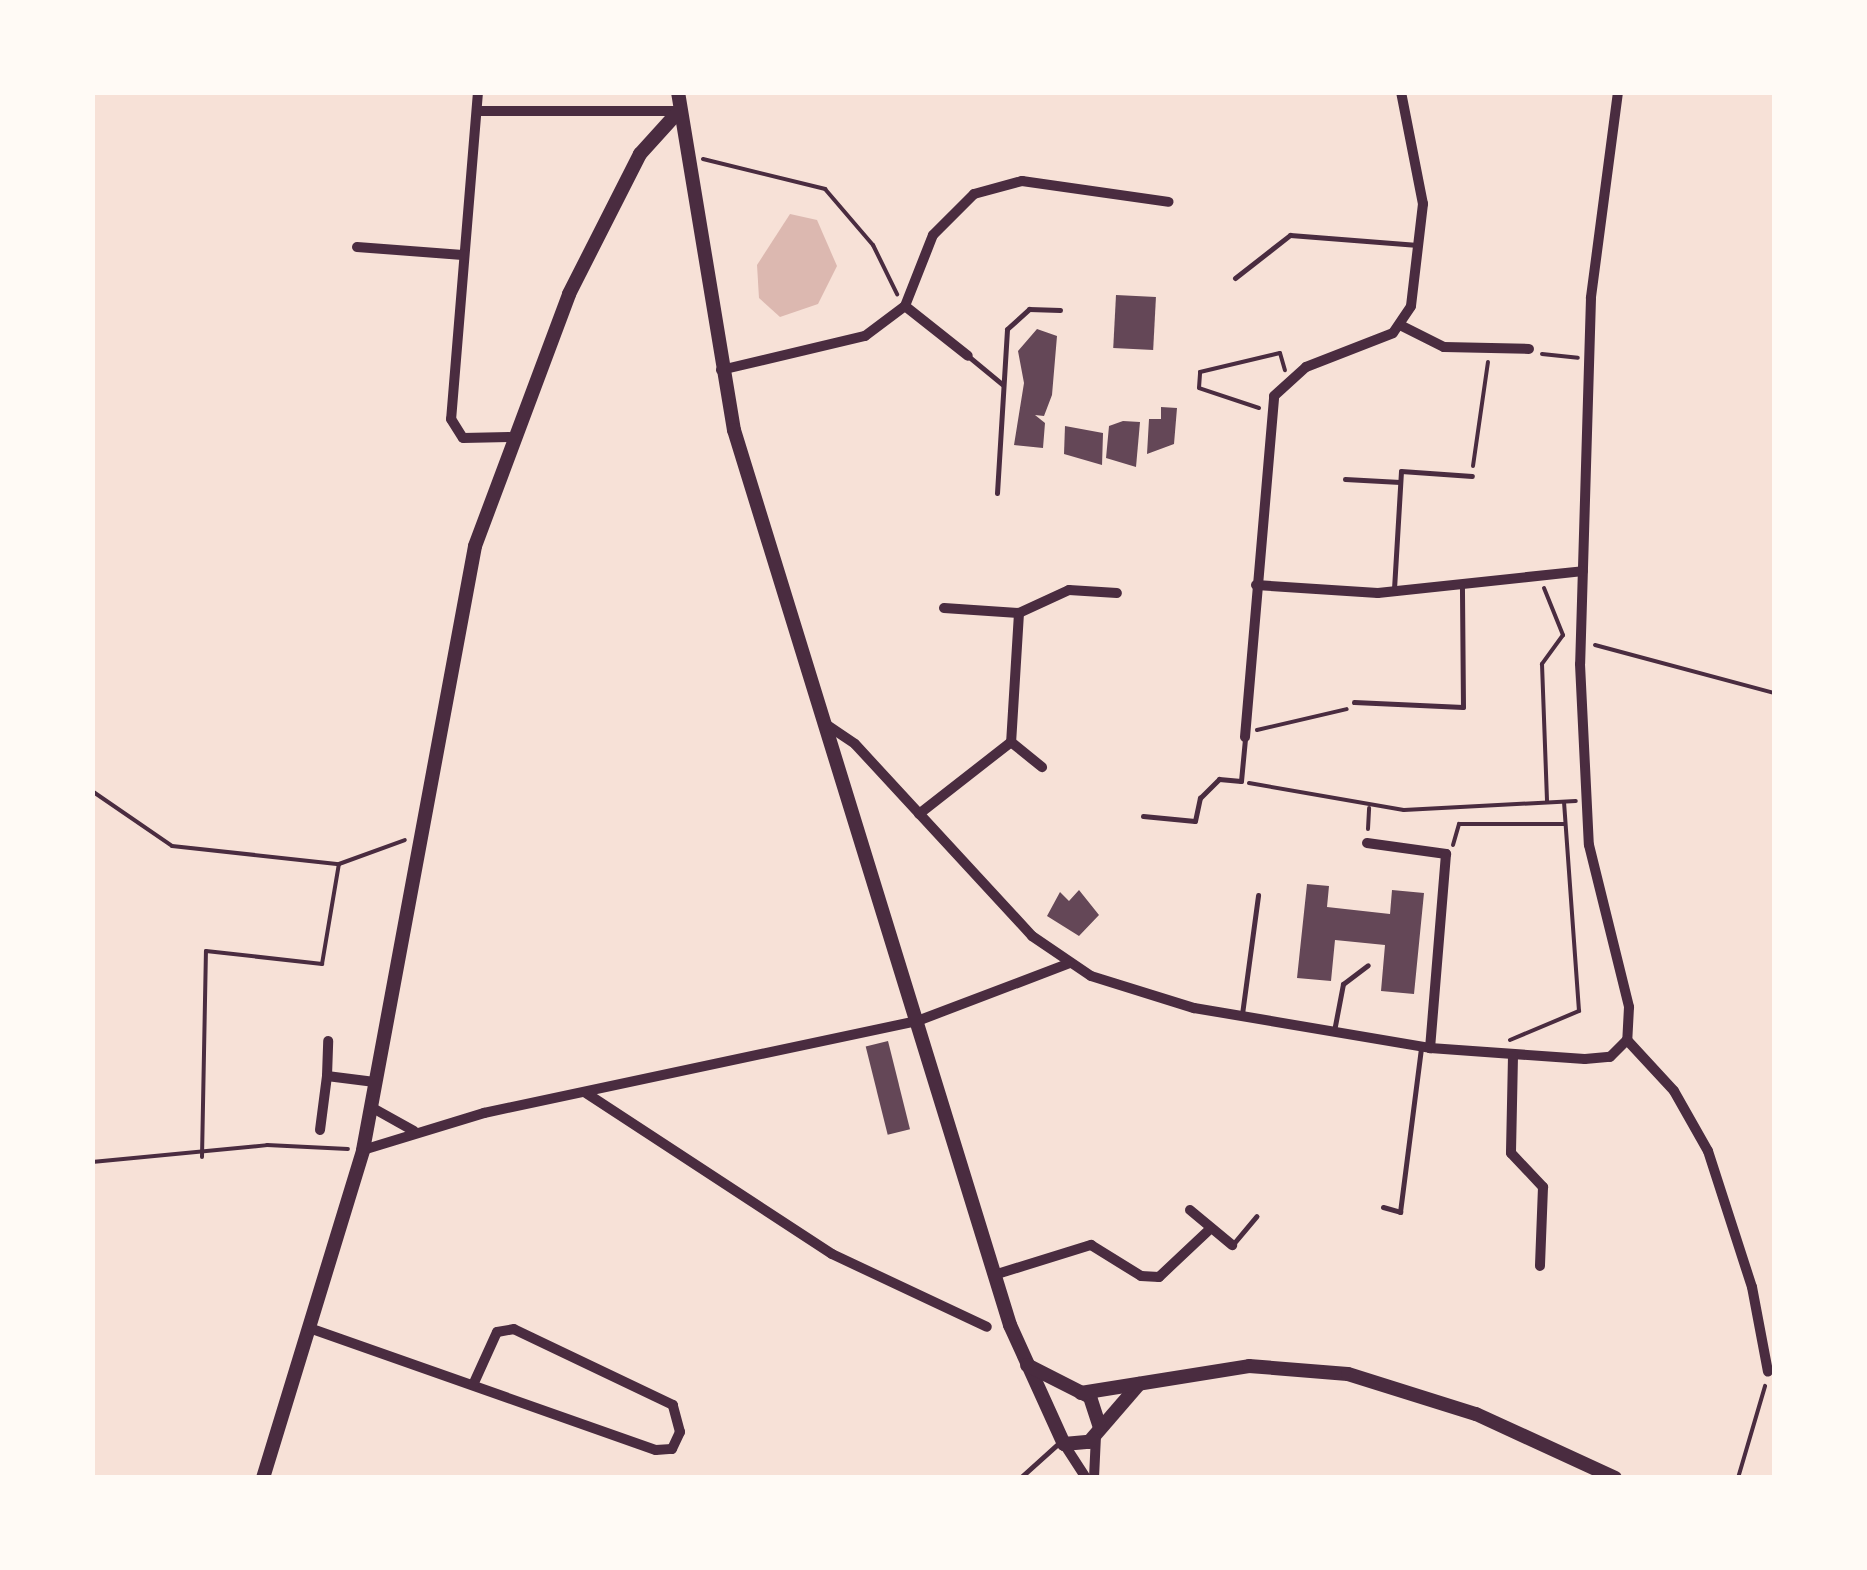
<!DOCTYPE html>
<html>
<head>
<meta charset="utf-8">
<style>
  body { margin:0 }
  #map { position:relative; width:1867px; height:1570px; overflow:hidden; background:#f7e1d7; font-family:"Noto Serif",serif }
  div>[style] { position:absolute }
  .water>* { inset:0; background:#dcb8b0 }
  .building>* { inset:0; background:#644757; transform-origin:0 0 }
  .path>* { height:4px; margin:-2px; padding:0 2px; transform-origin:2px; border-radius:2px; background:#4a2c40 }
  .service>* { height:5px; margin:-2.5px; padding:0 2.5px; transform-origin:2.5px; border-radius:2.5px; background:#4a2c40 }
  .minor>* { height:10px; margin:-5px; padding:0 5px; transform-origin:5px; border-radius:5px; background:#4a2c40 }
  .tertiary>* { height:14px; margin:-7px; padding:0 7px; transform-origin:7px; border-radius:7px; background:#4a2c40 }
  span { translate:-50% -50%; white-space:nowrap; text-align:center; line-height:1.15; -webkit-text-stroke:10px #fffaf5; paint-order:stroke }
  .frame { position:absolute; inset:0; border:95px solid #fffaf5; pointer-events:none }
</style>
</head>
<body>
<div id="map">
  <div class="water">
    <i style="clip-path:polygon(790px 214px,817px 220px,837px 266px,818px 304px,780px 317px,759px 298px,757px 265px)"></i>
  </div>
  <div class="building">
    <i style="left:1116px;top:295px;width:40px;height:53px;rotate:3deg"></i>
    <i style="clip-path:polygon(1037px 329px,1057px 336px,1052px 395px,1044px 416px,1035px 415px,1045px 423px,1043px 448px,1014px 445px,1024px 383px,1018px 351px)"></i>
    <i style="clip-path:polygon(1161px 407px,1177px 408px,1174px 444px,1147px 454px,1149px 419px,1161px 419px)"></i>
    <i style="clip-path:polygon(1123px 421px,1140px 422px,1136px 467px,1106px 458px,1109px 426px)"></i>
    <i style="clip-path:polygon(1065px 426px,1103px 433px,1102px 465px,1064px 454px)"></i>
    <i style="clip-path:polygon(1307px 884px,1329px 886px,1327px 907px,1390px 914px,1392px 890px,1424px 893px,1414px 994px,1381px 991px,1385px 945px,1335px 940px,1331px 981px,1297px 978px)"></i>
    <i style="clip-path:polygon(1079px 890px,1099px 915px,1079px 936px,1047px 916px,1060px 892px,1069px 901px)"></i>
    <i style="left:888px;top:1041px;width:91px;height:23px;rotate:76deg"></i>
  </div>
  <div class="path">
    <i style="left:703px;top:159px;width:126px;rotate:13.8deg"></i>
    <i style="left:825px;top:189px;width:74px;rotate:49.4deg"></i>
    <i style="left:873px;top:245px;width:55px;rotate:63.9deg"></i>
    <i style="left:1542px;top:354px;width:36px;rotate:6deg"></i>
    <i style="left:1259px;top:408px;width:63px;rotate:-161.6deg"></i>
    <i style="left:1199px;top:388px;width:16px;rotate:-86deg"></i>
    <i style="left:1200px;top:372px;width:82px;rotate:-13.4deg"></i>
    <i style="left:1280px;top:353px;width:18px;rotate:74deg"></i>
    <i style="left:1473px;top:466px;width:105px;rotate:-81.8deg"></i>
    <i style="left:1544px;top:588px;width:51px;rotate:68deg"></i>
    <i style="left:1563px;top:635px;width:36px;rotate:126deg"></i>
    <i style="left:1542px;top:664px;width:137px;rotate:87.9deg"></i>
    <i style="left:1595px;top:645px;width:185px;rotate:15deg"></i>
    <i style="left:1257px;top:730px;width:92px;rotate:-13.1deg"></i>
    <i style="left:1249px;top:783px;width:157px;rotate:9.9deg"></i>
    <i style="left:1404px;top:810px;width:172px;rotate:-3deg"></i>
    <i style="left:92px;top:791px;width:97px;rotate:34.5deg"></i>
    <i style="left:172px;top:846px;width:168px;rotate:6.2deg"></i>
    <i style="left:339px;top:864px;width:70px;rotate:-20deg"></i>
    <i style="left:1368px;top:829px;width:21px;rotate:-87deg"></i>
    <i style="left:1453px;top:845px;width:22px;rotate:-74deg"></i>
    <i style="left:1459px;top:824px;width:106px"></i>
    <i style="left:1510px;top:1040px;width:75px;rotate:-22.8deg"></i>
    <i style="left:1579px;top:1011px;width:209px;rotate:-94.1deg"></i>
    <i style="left:202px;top:1157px;width:206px;rotate:-88.9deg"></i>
    <i style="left:206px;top:951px;width:117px;rotate:6.4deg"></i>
    <i style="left:322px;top:964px;width:101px;rotate:-80.4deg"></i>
    <i style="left:92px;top:1162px;width:176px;rotate:-5.5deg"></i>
    <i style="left:267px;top:1145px;width:81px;rotate:2.8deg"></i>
    <i style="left:1738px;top:1478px;width:96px;rotate:-73.6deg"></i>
  </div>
  <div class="service">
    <i style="left:1235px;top:278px;width:70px;rotate:-38deg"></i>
    <i style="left:1290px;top:235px;width:128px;rotate:4.5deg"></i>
    <i style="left:968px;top:356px;width:45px;rotate:39.6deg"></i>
    <i style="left:1345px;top:479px;width:55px;rotate:3.1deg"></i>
    <i style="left:997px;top:493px;width:164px;rotate:-86.5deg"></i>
    <i style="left:1007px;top:329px;width:30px;rotate:-42deg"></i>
    <i style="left:1029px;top:309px;width:31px;rotate:2deg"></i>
    <i style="left:1394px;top:589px;width:118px;rotate:-86.6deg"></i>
    <i style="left:1401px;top:471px;width:71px;rotate:4deg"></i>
    <i style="left:1354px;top:702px;width:109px;rotate:2.6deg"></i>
    <i style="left:1463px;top:707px;width:123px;rotate:-90.5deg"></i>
    <i style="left:1143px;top:816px;width:52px;rotate:5.5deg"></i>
    <i style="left:1195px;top:821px;width:24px;rotate:-78deg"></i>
    <i style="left:1200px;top:798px;width:27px;rotate:-45deg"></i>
    <i style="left:1219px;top:779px;width:22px;rotate:5deg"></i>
    <i style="left:1241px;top:781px;width:42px;rotate:-84.6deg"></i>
    <i style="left:1242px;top:1014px;width:120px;rotate:-82.3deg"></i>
    <i style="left:1334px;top:1031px;width:48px;rotate:-79.2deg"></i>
    <i style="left:1343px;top:984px;width:31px;rotate:-37deg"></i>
    <i style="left:1383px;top:1207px;width:18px;rotate:16deg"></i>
    <i style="left:1400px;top:1212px;width:166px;rotate:-82.7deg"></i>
    <i style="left:1234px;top:1243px;width:35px;rotate:-50deg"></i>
    <i style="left:1020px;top:1478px;width:54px;rotate:-42deg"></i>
  </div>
  <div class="minor">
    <i style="left:478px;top:92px;width:328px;rotate:94.7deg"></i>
    <i style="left:451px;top:419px;width:22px;rotate:58deg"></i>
    <i style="left:463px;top:438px;width:46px;rotate:-1.2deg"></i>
    <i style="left:1618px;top:92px;width:208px;rotate:97.5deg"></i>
    <i style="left:1591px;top:298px;width:366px;rotate:91.7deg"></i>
    <i style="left:1580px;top:664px;width:181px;rotate:87.2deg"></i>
    <i style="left:1589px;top:845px;width:167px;rotate:76.1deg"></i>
    <i style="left:1629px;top:1007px;width:33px;rotate:93deg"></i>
    <i style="left:477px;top:111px;width:202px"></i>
    <i style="left:357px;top:247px;width:106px;rotate:4.3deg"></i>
    <i style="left:905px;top:306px;width:76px;rotate:-68.5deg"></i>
    <i style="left:933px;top:235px;width:58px;rotate:-45deg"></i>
    <i style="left:974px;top:194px;width:50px;rotate:-15.2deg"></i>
    <i style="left:1022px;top:181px;width:148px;rotate:8.1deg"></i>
    <i style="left:1400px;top:325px;width:49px;rotate:26.6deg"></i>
    <i style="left:1444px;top:347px;width:85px;rotate:1.3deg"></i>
    <i style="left:721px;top:370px;width:148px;rotate:-13.3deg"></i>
    <i style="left:865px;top:336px;width:50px;rotate:-36.9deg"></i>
    <i style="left:905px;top:306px;width:80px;rotate:38.4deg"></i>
    <i style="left:1256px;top:585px;width:122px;rotate:3.8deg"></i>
    <i style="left:1378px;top:593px;width:206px;rotate:-6.1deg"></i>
    <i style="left:944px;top:608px;width:75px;rotate:3.8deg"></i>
    <i style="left:1019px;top:613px;width:129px;rotate:93.5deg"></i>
    <i style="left:1011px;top:742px;width:40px;rotate:39deg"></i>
    <i style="left:1019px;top:613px;width:55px;rotate:-24.7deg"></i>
    <i style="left:1069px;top:590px;width:48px;rotate:3.6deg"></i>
    <i style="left:824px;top:723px;width:37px;rotate:34deg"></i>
    <i style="left:855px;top:744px;width:261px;rotate:47.3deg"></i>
    <i style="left:1032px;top:936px;width:71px;rotate:34.1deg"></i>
    <i style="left:1091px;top:976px;width:108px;rotate:17.3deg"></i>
    <i style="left:1194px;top:1008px;width:239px;rotate:9.6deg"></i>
    <i style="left:1430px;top:1048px;width:155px;rotate:4.1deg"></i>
    <i style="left:1585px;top:1059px;width:25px;rotate:-5deg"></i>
    <i style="left:1610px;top:1057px;width:24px;rotate:-45deg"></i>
    <i style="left:1245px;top:737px;width:342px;rotate:-85.1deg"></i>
    <i style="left:1274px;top:396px;width:43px;rotate:-42.2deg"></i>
    <i style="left:1306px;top:367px;width:93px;rotate:-21.3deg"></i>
    <i style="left:1393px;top:333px;width:32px;rotate:-56deg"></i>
    <i style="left:1411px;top:306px;width:103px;rotate:-83.3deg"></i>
    <i style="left:1423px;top:204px;width:114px;rotate:-101.1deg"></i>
    <i style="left:919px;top:814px;width:117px;rotate:-38deg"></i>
    <i style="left:1367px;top:843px;width:80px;rotate:7.9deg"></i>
    <i style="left:1446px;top:854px;width:195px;rotate:94.7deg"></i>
    <i style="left:1627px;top:1040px;width:69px;rotate:47.3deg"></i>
    <i style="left:1674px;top:1091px;width:69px;rotate:60.5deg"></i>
    <i style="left:1708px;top:1151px;width:143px;rotate:72.1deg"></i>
    <i style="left:1752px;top:1287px;width:86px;rotate:79.3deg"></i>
    <i style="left:1513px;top:1056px;width:97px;rotate:91.2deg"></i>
    <i style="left:1511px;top:1153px;width:47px;rotate:46.7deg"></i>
    <i style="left:1543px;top:1187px;width:79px;rotate:92.2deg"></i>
    <i style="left:327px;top:1076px;width:35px;rotate:-88deg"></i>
    <i style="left:586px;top:1093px;width:294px;rotate:33.2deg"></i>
    <i style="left:832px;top:1254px;width:171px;rotate:25.2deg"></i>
    <i style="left:371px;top:1107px;width:49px;rotate:29.2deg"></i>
    <i style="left:320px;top:1130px;width:54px;rotate:-82.6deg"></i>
    <i style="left:327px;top:1076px;width:48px;rotate:7.1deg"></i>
    <i style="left:363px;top:1150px;width:127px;rotate:-17deg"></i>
    <i style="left:484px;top:1113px;width:446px;rotate:-12deg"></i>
    <i style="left:920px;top:1020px;width:160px;rotate:-20.8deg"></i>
    <i style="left:1190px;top:1210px;width:55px;rotate:39.8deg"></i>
    <i style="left:994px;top:1275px;width:102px;rotate:-17.2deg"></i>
    <i style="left:1091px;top:1245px;width:59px;rotate:31.8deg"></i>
    <i style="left:1141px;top:1276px;width:18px;rotate:3deg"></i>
    <i style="left:1159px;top:1277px;width:71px;rotate:-43.3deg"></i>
    <i style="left:315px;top:1330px;width:361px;rotate:19.4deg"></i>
    <i style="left:656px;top:1450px;width:16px;rotate:-4deg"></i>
    <i style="left:672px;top:1449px;width:19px;rotate:-65deg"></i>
    <i style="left:680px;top:1432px;width:28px;rotate:-105deg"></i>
    <i style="left:673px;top:1405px;width:176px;rotate:-154.5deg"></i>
    <i style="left:514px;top:1329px;width:17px;rotate:170deg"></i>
    <i style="left:497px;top:1332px;width:58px;rotate:114.4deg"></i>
    <i style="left:1064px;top:1444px;width:40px;rotate:57.1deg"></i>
    <i style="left:1094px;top:1478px;width:43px;rotate:-87.3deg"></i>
  </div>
  <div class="tertiary">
    <i style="left:678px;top:92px;width:343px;rotate:80.6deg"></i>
    <i style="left:734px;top:430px;width:937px;rotate:72.86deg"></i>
    <i style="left:1010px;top:1325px;width:131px;rotate:65.6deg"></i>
    <i style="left:1064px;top:1444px;width:25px;rotate:-5deg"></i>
    <i style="left:1089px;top:1442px;width:77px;rotate:-49.2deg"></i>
    <i style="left:1027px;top:1365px;width:71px;rotate:26.9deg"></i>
    <i style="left:1090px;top:1397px;width:32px;rotate:72deg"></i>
    <i style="left:1081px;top:1393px;width:170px;rotate:-9.1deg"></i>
    <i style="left:1249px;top:1366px;width:99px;rotate:4.6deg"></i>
    <i style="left:1348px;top:1374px;width:134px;rotate:17.4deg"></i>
    <i style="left:1476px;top:1414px;width:153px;rotate:24.7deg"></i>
    <i style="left:263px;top:1478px;width:343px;rotate:-73deg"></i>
    <i style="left:363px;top:1150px;width:614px;rotate:-79.49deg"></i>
    <i style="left:475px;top:546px;width:269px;rotate:-69.5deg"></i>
    <i style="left:569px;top:294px;width:157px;rotate:-63.1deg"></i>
    <i style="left:640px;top:154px;width:58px;rotate:-47.8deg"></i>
  </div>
  <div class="frame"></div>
</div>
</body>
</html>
